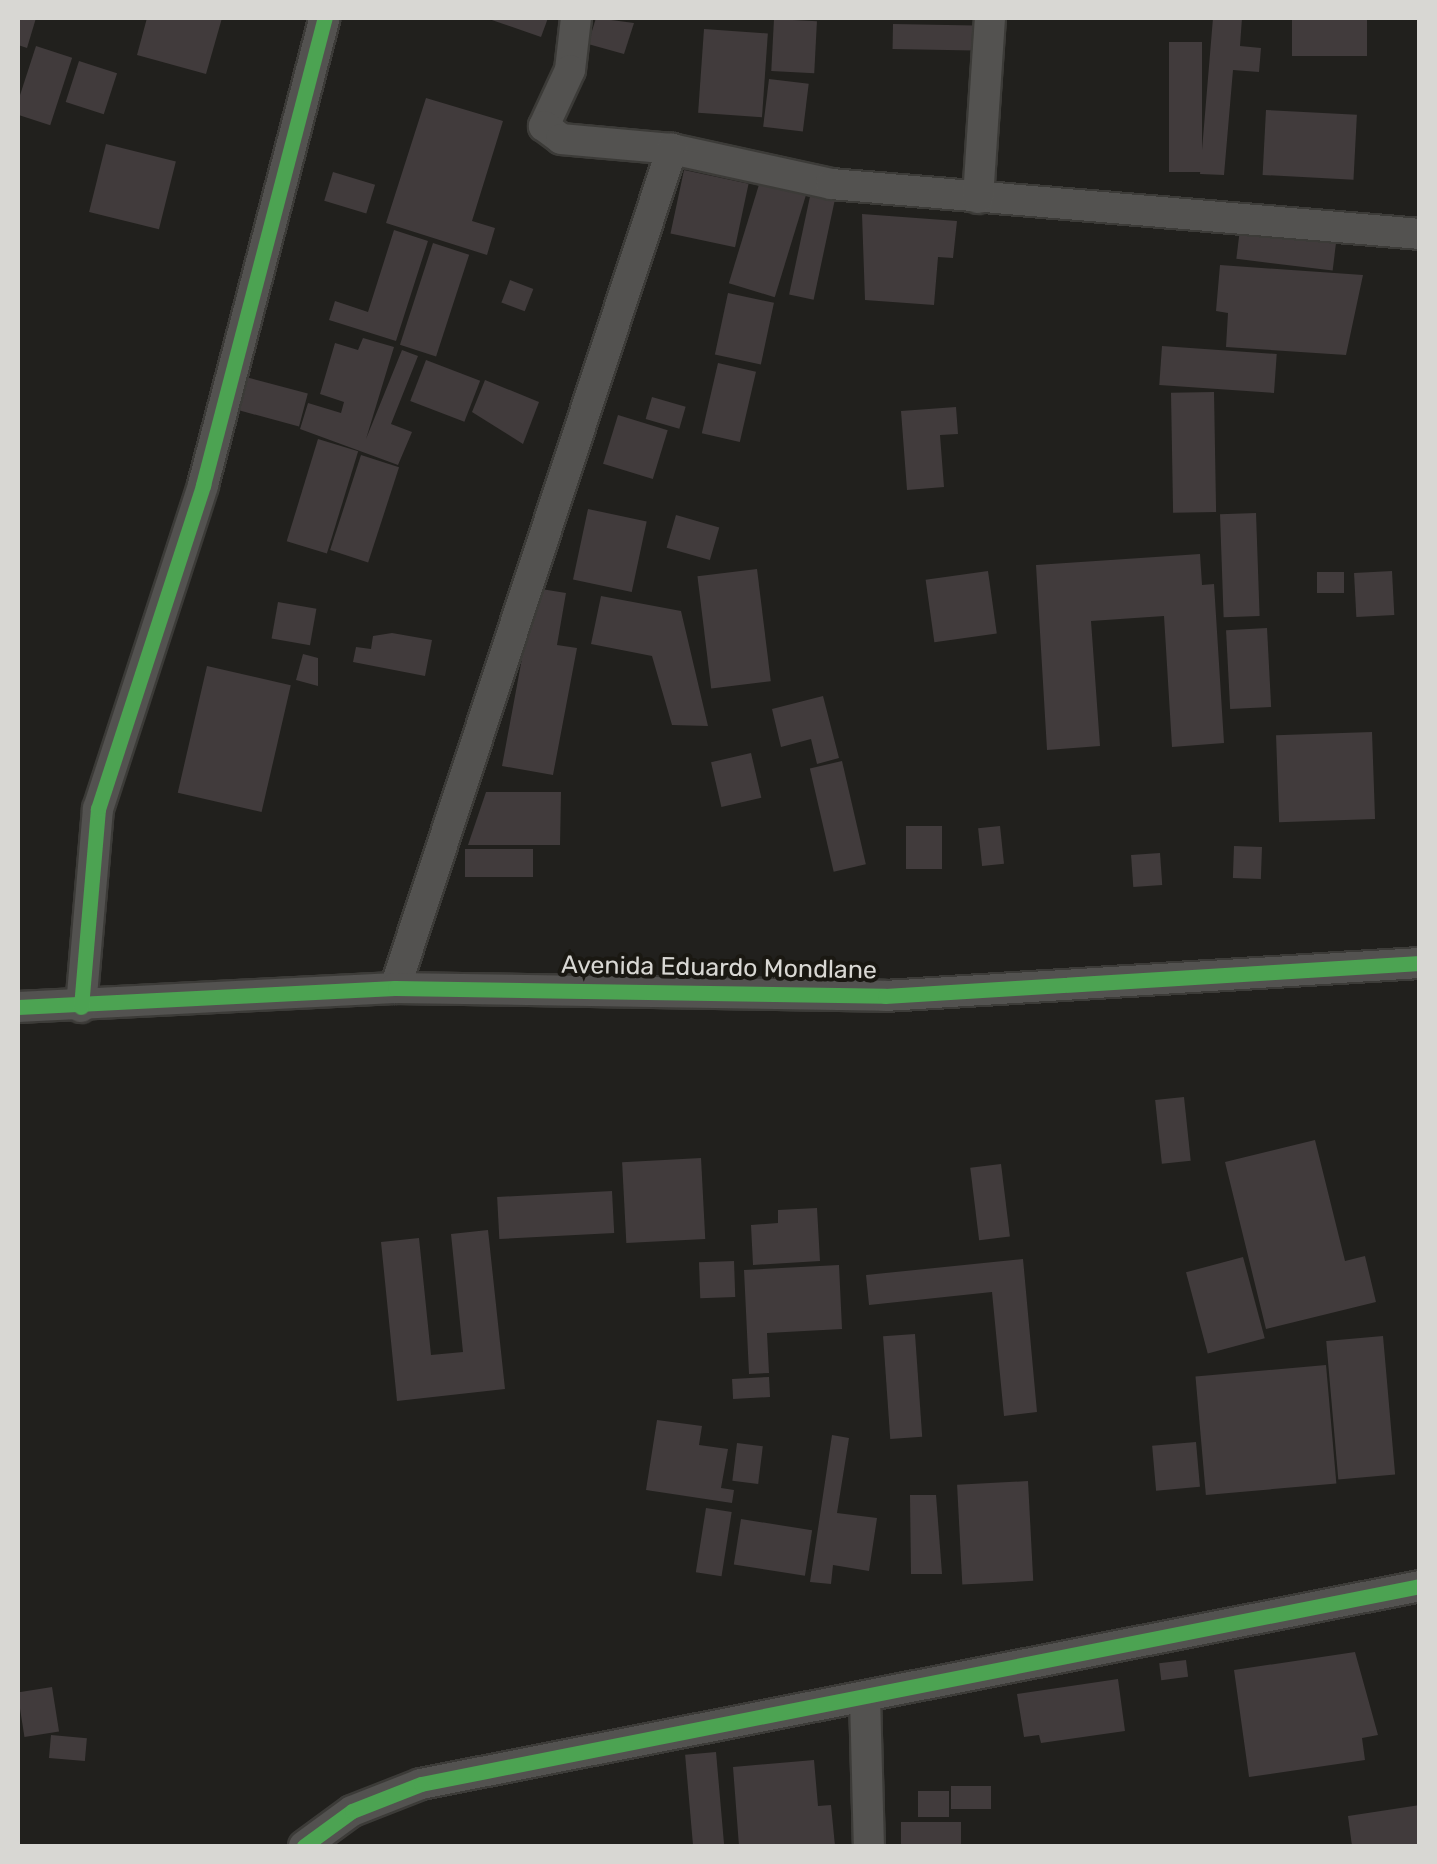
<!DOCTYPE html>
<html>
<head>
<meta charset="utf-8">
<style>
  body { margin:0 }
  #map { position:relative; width:1437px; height:1864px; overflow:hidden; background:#21201d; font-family:Rubik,sans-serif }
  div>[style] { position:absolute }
  .building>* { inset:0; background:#413b3c; transform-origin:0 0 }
  .roads { filter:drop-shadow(2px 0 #3c3b38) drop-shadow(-2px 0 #3c3b38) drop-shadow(0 2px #3c3b38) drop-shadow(0 -2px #3c3b38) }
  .minor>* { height:30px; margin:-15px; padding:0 15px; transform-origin:15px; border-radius:15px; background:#535250 }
  .cycleway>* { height:15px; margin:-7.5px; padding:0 7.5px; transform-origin:7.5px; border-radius:7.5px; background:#4ca352 }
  span { translate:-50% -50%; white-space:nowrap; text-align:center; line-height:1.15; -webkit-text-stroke:8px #1a1812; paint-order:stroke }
  .street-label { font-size:25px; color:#d8d7d3 }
  .frame { position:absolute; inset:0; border:20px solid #d8d7d3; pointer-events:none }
</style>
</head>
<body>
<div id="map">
  <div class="building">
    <i style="clip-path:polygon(18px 18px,36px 18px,27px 48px,18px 45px)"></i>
    <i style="clip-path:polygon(147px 18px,222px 18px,206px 74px,137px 55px)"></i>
    <i style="clip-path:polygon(486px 18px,548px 18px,541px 37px)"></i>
    <i style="clip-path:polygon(596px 18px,634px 23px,624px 54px,588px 44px)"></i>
    <i style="clip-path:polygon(1213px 18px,1242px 18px,1240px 46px,1261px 48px,1259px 72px,1233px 70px,1224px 175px,1200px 174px)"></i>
    <i style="left:1292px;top:18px;width:75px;height:38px"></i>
    <i style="left:774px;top:19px;width:43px;height:52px;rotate:3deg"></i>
    <i style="left:893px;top:24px;width:81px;height:25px;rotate:1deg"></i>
    <i style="left:704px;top:29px;width:64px;height:84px;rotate:4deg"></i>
    <i style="left:1169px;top:42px;width:33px;height:130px"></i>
    <i style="left:36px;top:46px;width:38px;height:71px;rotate:18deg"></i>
    <i style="left:79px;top:61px;width:40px;height:43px;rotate:18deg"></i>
    <i style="left:769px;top:79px;width:40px;height:48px;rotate:7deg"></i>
    <i style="clip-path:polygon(426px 98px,503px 121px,472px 221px,495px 228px,487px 255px,386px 223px)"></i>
    <i style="left:1266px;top:110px;width:91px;height:65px;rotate:3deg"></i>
    <i style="left:106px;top:144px;width:72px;height:70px;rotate:14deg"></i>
    <i style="left:684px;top:170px;width:66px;height:65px;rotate:12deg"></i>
    <i style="left:333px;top:172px;width:44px;height:30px;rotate:17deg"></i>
    <i style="left:761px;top:178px;width:48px;height:110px;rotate:17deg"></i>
    <i style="left:812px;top:187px;width:25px;height:110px;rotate:12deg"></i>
    <i style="clip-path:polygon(862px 214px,957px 221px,953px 258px,938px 257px,934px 305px,865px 300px)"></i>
    <i style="left:1240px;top:229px;width:97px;height:30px;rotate:7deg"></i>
    <i style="clip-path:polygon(394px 230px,428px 241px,396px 341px,329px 320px,335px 301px,368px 312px)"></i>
    <i style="left:433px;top:243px;width:38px;height:107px;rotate:18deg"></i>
    <i style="clip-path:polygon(1220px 265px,1363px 275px,1346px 355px,1226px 347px,1228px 313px,1216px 311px)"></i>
    <i style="left:510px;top:280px;width:25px;height:24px;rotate:21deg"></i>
    <i style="left:728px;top:293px;width:47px;height:63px;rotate:12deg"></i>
    <i style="clip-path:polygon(363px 338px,394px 347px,366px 439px,402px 350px,418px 356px,391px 424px,412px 432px,398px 465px,300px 429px,308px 403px,341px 413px,344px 402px,320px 394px,335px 343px,358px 350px)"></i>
    <i style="left:1162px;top:346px;width:115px;height:39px;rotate:4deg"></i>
    <i style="left:426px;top:360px;width:58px;height:44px;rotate:21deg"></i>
    <i style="left:718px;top:363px;width:39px;height:72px;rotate:13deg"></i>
    <i style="left:246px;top:377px;width:64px;height:34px;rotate:15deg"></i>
    <i style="clip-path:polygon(485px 380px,539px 402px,523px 444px,472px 412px)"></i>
    <i style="left:1214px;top:392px;width:120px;height:43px;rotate:89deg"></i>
    <i style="left:652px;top:397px;width:35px;height:23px;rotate:16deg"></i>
    <i style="clip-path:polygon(956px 407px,958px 434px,940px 435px,944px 487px,907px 490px,901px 411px)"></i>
    <i style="left:618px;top:415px;width:52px;height:51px;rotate:17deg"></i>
    <i style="left:318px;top:439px;width:42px;height:107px;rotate:17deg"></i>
    <i style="left:361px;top:455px;width:40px;height:100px;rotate:18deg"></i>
    <i style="left:588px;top:509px;width:60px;height:72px;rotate:12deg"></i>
    <i style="left:1256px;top:513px;width:103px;height:36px;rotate:88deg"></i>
    <i style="left:676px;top:515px;width:45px;height:34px;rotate:16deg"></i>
    <i style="clip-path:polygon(1200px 554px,1202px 585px,1214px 584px,1224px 743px,1172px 747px,1164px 616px,1091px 621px,1100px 746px,1047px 750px,1036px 565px)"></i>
    <i style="left:757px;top:569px;width:113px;height:60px;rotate:83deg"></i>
    <i style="left:988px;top:571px;width:63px;height:63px;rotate:82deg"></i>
    <i style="left:1392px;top:571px;width:44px;height:38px;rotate:87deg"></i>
    <i style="left:1317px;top:572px;width:27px;height:21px"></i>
    <i style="clip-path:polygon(535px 588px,566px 593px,557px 645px,577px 648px,553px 775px,502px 766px)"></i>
    <i style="clip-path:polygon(601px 596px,681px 611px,708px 726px,672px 725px,652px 656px,591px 644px)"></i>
    <i style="left:278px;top:602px;width:39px;height:37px;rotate:10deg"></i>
    <i style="left:1267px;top:628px;width:79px;height:41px;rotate:87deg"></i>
    <i style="clip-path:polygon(392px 633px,432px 640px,425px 676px,353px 662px,356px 647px,371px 649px,373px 636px)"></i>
    <i style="clip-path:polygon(303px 654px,318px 658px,318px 686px,296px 680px)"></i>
    <i style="left:207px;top:666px;width:86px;height:130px;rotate:13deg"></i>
    <i style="clip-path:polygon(823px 696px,839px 758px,817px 764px,811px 739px,781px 747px,772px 709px)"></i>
    <i style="left:1372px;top:732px;width:87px;height:96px;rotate:88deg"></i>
    <i style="left:751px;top:753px;width:46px;height:41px;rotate:77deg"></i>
    <i style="left:842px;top:761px;width:106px;height:33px;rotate:77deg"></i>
    <i style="clip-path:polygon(486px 792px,561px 792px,560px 845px,468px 845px)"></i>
    <i style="left:906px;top:826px;width:36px;height:43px"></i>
    <i style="left:1000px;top:826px;width:38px;height:22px;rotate:84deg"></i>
    <i style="left:1234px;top:846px;width:28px;height:32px;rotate:2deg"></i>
    <i style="left:465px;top:849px;width:68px;height:28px"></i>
    <i style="left:1160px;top:853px;width:32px;height:29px;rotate:86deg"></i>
    <i style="left:1184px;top:1097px;width:64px;height:29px;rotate:84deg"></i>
    <i style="clip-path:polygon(1315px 1140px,1345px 1261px,1365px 1256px,1376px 1302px,1266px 1329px,1225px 1162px)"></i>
    <i style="left:701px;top:1158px;width:81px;height:79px;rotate:87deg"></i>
    <i style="left:1001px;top:1164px;width:73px;height:31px;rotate:83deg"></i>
    <i style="left:612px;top:1191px;width:42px;height:115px;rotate:87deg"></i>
    <i style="clip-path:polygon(817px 1208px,820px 1261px,753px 1265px,751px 1225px,778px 1223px,778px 1210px)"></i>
    <i style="clip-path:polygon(488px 1230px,505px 1389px,397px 1401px,381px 1242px,419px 1238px,431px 1355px,463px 1352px,451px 1234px)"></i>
    <i style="left:1243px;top:1257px;width:84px;height:59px;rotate:75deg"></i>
    <i style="clip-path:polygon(1023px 1259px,1037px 1412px,1004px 1416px,992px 1292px,869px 1305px,866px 1275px)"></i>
    <i style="left:734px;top:1261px;width:36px;height:35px;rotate:88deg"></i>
    <i style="clip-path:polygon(839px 1265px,842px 1329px,767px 1333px,769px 1373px,749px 1374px,744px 1270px)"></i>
    <i style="left:915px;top:1334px;width:103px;height:32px;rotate:86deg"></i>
    <i style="left:1383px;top:1336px;width:139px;height:57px;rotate:85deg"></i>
    <i style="left:1326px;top:1365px;width:119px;height:131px;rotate:85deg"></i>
    <i style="left:769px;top:1377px;width:20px;height:37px;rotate:87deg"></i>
    <i style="clip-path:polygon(657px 1420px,702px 1426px,699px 1445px,728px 1449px,721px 1488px,734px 1490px,732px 1503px,646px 1490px)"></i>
    <i style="clip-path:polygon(832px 1435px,849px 1438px,837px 1513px,877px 1518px,869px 1571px,833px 1565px,831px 1584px,810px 1582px)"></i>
    <i style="left:1196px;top:1442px;width:45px;height:44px;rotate:85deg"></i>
    <i style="left:737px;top:1443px;width:26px;height:38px;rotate:7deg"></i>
    <i style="left:1028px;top:1481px;width:100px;height:71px;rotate:87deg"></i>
    <i style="clip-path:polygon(910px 1495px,936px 1495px,942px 1574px,911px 1574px)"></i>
    <i style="left:706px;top:1508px;width:26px;height:65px;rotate:9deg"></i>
    <i style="left:741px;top:1519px;width:72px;height:46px;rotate:9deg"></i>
    <i style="clip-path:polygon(1355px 1652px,1378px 1735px,1362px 1738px,1365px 1760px,1249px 1777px,1234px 1670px)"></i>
    <i style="left:1186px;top:1660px;width:17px;height:27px;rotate:83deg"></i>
    <i style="clip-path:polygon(1118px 1679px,1125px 1731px,1041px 1743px,1039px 1735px,1024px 1737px,1017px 1694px)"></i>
    <i style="left:52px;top:1687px;width:45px;height:35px;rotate:81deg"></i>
    <i style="left:51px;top:1735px;width:36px;height:23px;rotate:5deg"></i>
    <i style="left:716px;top:1752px;width:94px;height:31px;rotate:85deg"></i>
    <i style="clip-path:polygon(814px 1760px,818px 1806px,831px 1805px,835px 1846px,739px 1846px,733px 1767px)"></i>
    <i style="left:991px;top:1786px;width:23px;height:40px;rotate:90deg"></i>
    <i style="left:918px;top:1791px;width:31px;height:26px"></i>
    <i style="clip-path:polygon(1420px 1805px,1420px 1846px,1352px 1846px,1348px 1816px)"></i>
    <i style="left:961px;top:1822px;width:24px;height:60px;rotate:90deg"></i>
  </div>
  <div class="roads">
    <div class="minor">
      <i style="left:576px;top:18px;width:52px;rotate:96.6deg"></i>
      <i style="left:570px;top:70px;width:62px;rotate:114.9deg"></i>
      <i style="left:544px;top:126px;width:21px;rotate:37deg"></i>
      <i style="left:561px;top:139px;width:111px;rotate:5.1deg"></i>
      <i style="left:672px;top:149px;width:163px;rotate:12.4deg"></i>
      <i style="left:831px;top:184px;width:591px;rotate:4.85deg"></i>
      <i style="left:978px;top:198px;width:180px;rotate:-86.2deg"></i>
      <i style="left:395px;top:988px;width:884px;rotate:-71.73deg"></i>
      <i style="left:18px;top:1007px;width:377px;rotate:-2.9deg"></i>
      <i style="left:395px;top:988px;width:490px;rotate:0.9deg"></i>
      <i style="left:885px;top:996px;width:536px;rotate:-3.53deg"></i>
      <i style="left:81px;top:1007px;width:199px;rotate:-85.1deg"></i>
      <i style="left:98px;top:809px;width:341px;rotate:-72deg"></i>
      <i style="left:203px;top:485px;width:483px;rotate:-75.4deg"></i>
      <i style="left:865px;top:1697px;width:149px;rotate:88.5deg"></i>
      <i style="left:304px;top:1846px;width:59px;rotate:-36.1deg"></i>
      <i style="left:352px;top:1811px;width:74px;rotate:-21.4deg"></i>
      <i style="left:421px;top:1784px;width:1018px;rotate:-11.21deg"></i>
    </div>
  </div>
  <div class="cycleway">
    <i style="left:18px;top:1007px;width:377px;rotate:-2.9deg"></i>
    <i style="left:395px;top:988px;width:490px;rotate:0.9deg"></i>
    <i style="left:885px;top:996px;width:536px;rotate:-3.53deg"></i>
    <i style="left:81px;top:1007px;width:199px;rotate:-85.1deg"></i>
    <i style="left:98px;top:809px;width:341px;rotate:-72deg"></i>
    <i style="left:203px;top:485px;width:483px;rotate:-75.4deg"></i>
    <i style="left:304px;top:1846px;width:59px;rotate:-36.1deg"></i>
    <i style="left:352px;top:1811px;width:74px;rotate:-21.4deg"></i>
    <i style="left:421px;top:1784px;width:1018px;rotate:-11.21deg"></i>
  </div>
  <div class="street-label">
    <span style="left:719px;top:968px;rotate:1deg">Avenida Eduardo Mondlane</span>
  </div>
  <div class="frame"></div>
</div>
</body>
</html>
